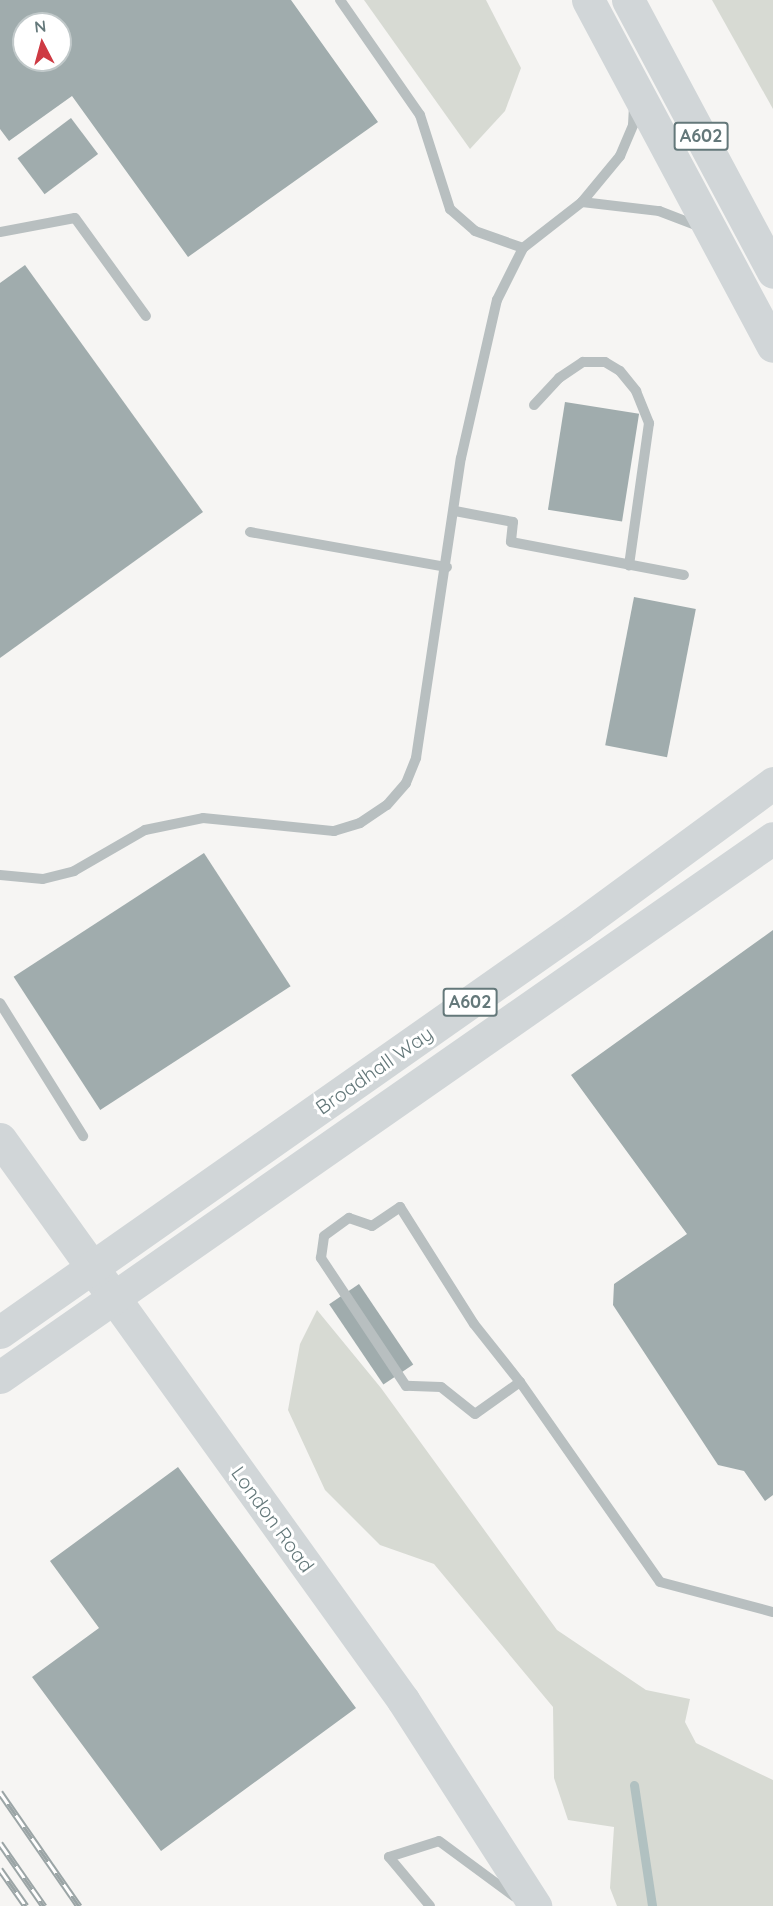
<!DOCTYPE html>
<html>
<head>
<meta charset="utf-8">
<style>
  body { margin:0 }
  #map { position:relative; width:773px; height:1906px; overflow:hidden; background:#f6f5f3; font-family:Quicksand,sans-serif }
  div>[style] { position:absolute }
  .green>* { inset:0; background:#d7dad3 }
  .stream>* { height:9px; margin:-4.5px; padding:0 4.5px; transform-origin:4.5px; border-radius:4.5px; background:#b1c1c1 }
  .building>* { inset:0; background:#a0acad; transform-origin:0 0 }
  .minor>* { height:10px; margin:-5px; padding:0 5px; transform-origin:5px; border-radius:5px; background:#b8bfc0 }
  .major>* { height:33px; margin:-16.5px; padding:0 16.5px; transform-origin:16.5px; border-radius:16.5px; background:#d1d6d8 }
  .highway>* { height:33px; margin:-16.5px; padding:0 16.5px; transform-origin:16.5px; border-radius:16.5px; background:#d1d6d8 }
  .rail>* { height:7px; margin-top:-3.5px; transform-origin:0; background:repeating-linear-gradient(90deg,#fff 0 14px,#9ba5a6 0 28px); box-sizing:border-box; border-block:2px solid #9ba5a6 }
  span { translate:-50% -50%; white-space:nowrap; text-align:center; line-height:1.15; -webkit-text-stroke:6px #fff; paint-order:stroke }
  .shield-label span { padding:2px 4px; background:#fff; border:2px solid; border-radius:4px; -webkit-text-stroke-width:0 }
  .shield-label { font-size:18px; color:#64787a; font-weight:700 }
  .street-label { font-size:20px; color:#64787a }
  .north { position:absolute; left:12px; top:12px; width:60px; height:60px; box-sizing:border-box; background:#fff; border:2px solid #c1c9ca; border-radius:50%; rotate:354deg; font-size:16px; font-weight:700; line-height:24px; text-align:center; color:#64787a }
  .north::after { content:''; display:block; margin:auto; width:21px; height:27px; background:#ce3a43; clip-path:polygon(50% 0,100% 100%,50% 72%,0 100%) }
</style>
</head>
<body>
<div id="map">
  <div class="green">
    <i style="clip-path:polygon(364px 0,486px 0,521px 68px,505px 111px,470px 149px)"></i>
    <i style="clip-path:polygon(712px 0,773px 0,773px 109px)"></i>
    <i style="clip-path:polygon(317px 1310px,381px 1388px,557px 1630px,646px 1690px,690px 1699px,685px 1722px,696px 1743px,773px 1780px,773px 1906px,617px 1906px,610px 1888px,614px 1827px,568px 1820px,554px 1778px,553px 1707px,434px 1564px,380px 1545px,325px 1490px,288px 1410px,300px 1344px)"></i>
  </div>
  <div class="stream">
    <i style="left:634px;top:1785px;width:122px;rotate:81.5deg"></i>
  </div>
  <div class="building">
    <i style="clip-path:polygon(evenodd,0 0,291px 0,378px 122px,188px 257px,72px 96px,9px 141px,0 129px,0 0,24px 24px,60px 24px,60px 60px,24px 60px,24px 24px)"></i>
    <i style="left:71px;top:118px;width:45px;height:67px;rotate:53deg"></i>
    <i style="clip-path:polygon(25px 265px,203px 512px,0 658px,0 283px)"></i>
    <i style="left:565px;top:402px;width:75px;height:109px;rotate:9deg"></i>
    <i style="left:634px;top:597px;width:63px;height:151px;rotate:11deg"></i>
    <i style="left:204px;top:853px;width:159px;height:227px;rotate:57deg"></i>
    <i style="clip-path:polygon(773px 930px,773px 1495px,765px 1501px,744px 1471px,718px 1465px,613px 1305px,614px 1284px,687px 1234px,571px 1075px)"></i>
    <i style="left:359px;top:1284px;width:97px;height:36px;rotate:56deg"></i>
    <i style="clip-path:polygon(178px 1467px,356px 1708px,161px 1851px,32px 1677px,99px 1628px,50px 1561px)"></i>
  </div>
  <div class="minor">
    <i style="left:340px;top:0;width:140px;rotate:55.2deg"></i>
    <i style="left:420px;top:115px;width:99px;rotate:72.3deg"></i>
    <i style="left:450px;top:209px;width:33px;rotate:41deg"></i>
    <i style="left:475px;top:231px;width:51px;rotate:19.5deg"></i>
    <i style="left:582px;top:202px;width:78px;rotate:6.7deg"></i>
    <i style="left:659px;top:211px;width:45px;rotate:20.9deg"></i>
    <i style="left:0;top:232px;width:76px;rotate:-10.6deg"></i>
    <i style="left:75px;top:218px;width:121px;rotate:54.1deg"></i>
    <i style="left:534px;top:405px;width:37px;rotate:-47deg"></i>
    <i style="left:559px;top:378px;width:29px;rotate:-34deg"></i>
    <i style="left:583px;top:362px;width:22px"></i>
    <i style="left:605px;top:362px;width:17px;rotate:31deg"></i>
    <i style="left:620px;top:371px;width:26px;rotate:51deg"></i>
    <i style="left:636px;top:391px;width:35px;rotate:68deg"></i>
    <i style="left:649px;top:423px;width:144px;rotate:98deg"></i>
    <i style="left:455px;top:511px;width:59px;rotate:10.7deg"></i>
    <i style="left:513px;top:522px;width:20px;rotate:96deg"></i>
    <i style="left:511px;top:542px;width:176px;rotate:10.8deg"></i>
    <i style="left:250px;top:532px;width:200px;rotate:10.1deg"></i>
    <i style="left:0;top:875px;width:43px;rotate:5.3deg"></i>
    <i style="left:43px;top:879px;width:32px;rotate:-14deg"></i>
    <i style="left:74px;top:871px;width:82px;rotate:-30deg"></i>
    <i style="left:145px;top:830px;width:59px;rotate:-11.7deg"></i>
    <i style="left:203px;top:818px;width:132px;rotate:5.7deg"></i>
    <i style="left:334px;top:831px;width:27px;rotate:-17deg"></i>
    <i style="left:360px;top:823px;width:32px;rotate:-34deg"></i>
    <i style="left:387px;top:805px;width:29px;rotate:-49deg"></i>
    <i style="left:406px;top:783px;width:27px;rotate:-68deg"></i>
    <i style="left:416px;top:758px;width:303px;rotate:-81.5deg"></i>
    <i style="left:461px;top:458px;width:162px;rotate:-77.2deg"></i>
    <i style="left:497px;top:300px;width:58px;rotate:-63.4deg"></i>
    <i style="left:523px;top:248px;width:75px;rotate:-37.9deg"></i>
    <i style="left:582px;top:202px;width:60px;rotate:-50.4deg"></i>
    <i style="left:620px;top:156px;width:34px;rotate:-67deg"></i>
    <i style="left:633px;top:125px;width:20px;rotate:-87deg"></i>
    <i style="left:0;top:1003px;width:157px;rotate:58deg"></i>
    <i style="left:520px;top:1382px;width:55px;rotate:144.6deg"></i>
    <i style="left:475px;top:1414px;width:43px;rotate:-141.5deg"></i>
    <i style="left:441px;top:1387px;width:35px;rotate:-178deg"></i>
    <i style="left:406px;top:1386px;width:154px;rotate:-123.6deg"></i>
    <i style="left:321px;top:1258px;width:22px;rotate:-82deg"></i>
    <i style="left:324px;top:1236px;width:31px;rotate:-36deg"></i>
    <i style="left:349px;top:1218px;width:24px;rotate:19deg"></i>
    <i style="left:372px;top:1226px;width:34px;rotate:-34deg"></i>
    <i style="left:400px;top:1207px;width:138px;rotate:57.7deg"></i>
    <i style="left:474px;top:1324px;width:74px;rotate:51.6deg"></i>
    <i style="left:520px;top:1382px;width:244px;rotate:55deg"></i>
    <i style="left:660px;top:1582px;width:117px;rotate:14.9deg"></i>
    <i style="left:430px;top:1906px;width:64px;rotate:-129.9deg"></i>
    <i style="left:389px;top:1857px;width:52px;rotate:-17.7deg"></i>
    <i style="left:439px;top:1841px;width:94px;rotate:36.4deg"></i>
  </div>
  <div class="major">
    <i style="left:588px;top:0;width:392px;rotate:61.9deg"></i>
    <i style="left:628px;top:0;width:308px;rotate:61.9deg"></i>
    <i style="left:0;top:1139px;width:691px;rotate:54.31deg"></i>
    <i style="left:403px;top:1700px;width:245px;rotate:57.3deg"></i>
  </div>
  <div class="highway">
    <i style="left:0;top:1332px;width:709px;rotate:-35.06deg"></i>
    <i style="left:580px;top:925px;width:240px;rotate:-36.3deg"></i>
    <i style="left:0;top:1377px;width:942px;rotate:-34.89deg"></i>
  </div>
  <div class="rail">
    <i style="left:0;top:1792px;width:139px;rotate:55.3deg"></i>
    <i style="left:0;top:1843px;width:77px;rotate:55.1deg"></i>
    <i style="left:0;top:1869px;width:45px;rotate:54.9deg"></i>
  </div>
  <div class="shield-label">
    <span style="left:701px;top:136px">A602</span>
    <span style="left:470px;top:1002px">A602</span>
  </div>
  <div class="street-label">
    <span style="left:374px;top:1070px;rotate:-35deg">Broadhall Way</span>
    <span style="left:273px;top:1519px;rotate:54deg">London Road</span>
  </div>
  <div class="north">N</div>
</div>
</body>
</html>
